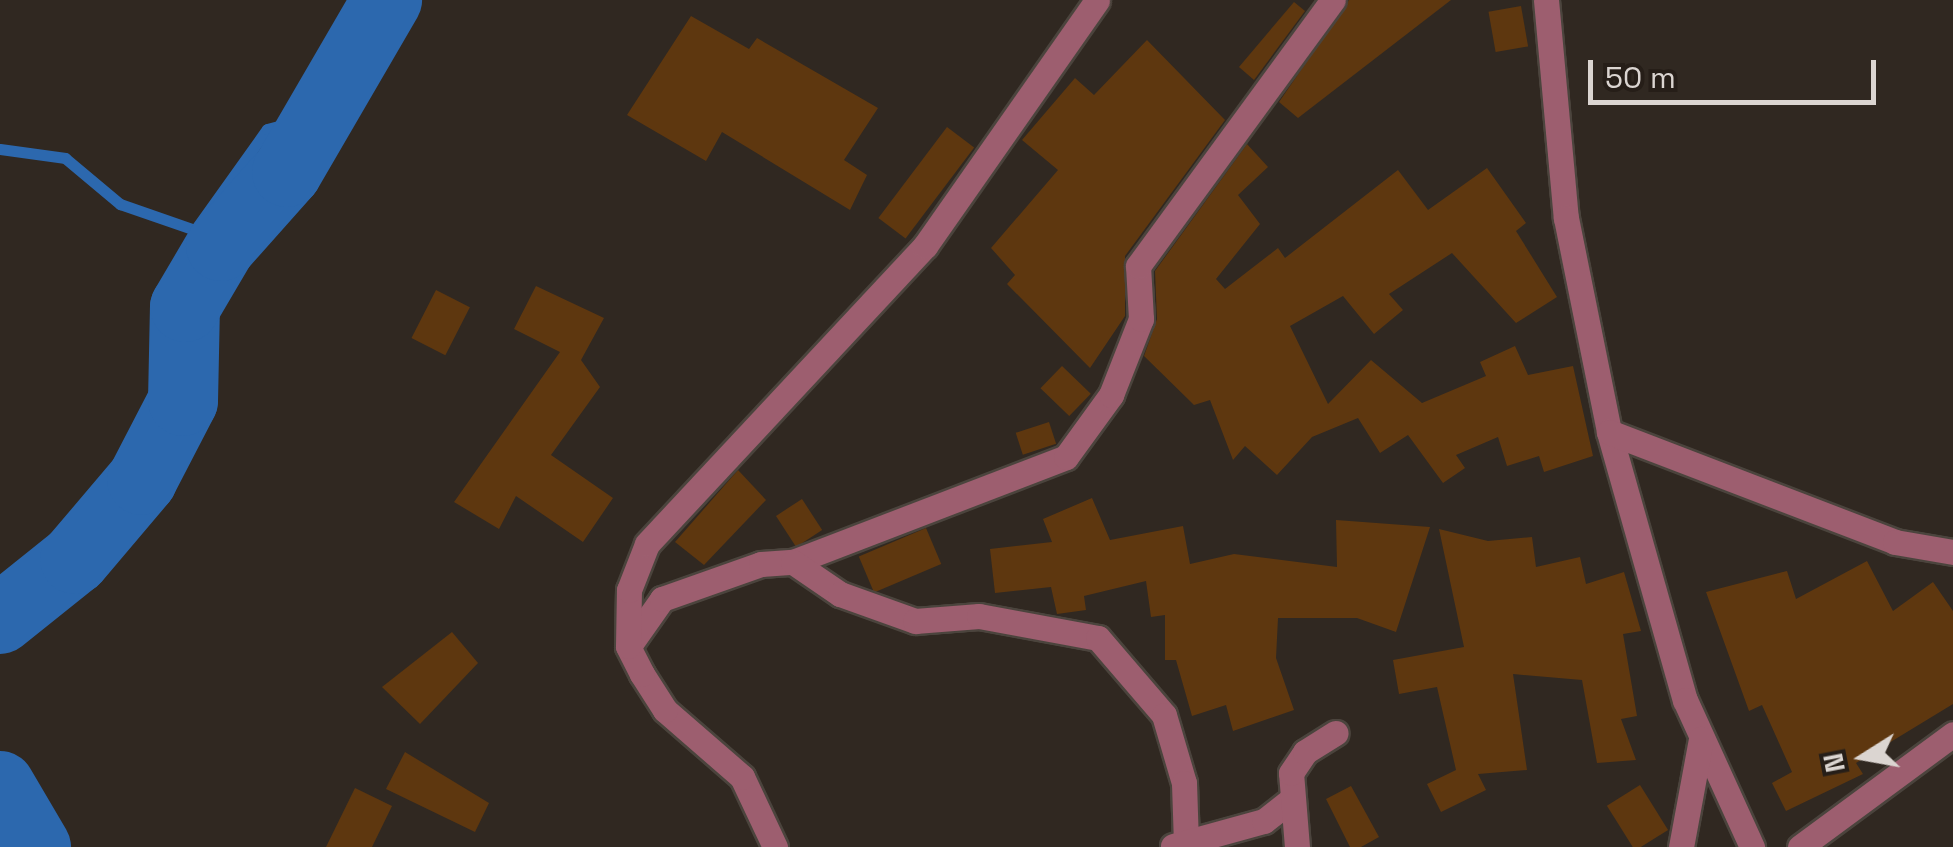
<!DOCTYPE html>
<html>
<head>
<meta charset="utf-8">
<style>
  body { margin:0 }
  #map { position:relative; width:1953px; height:847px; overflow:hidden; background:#302821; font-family:"Space Grotesk",sans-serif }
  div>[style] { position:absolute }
  .stream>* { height:11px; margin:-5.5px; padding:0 5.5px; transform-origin:5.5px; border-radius:5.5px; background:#2c68ae }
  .river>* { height:70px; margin:-35px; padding:0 35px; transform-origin:35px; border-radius:35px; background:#2c68ae }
  .building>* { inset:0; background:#5e370f; transform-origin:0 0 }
  .roads { filter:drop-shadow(2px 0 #4b443d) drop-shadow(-2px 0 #4b443d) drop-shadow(0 2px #4b443d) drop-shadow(0 -2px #4b443d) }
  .minor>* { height:25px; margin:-12.5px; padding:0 12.5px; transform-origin:12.5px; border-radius:12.5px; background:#9d5e6f }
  span { translate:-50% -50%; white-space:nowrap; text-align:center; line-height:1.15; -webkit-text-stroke:8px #261e18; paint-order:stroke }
  .north { position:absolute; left:1813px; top:707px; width:100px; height:100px; -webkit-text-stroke:8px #261e18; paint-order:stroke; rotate:259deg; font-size:28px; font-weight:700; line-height:40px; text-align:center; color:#dbd5d1 }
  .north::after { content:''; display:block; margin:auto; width:35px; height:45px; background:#dbd5d1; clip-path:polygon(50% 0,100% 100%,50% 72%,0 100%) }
  .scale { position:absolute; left:1588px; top:60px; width:288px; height:45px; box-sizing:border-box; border:5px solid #dbd5d1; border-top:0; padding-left:12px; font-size:30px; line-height:35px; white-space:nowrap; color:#dbd5d1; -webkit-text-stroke:8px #261e18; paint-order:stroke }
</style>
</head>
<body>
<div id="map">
  <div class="stream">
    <i style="left:0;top:149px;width:66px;rotate:7.9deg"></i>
    <i style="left:65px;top:158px;width:72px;rotate:39.9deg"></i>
    <i style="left:120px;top:204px;width:79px;rotate:19.1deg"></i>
    <i style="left:195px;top:230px;width:124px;rotate:-54.5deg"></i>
    <i style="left:267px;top:129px;width:55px;rotate:-14.8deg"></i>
  </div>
  <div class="river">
    <i style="left:0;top:619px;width:96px;rotate:-38.7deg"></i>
    <i style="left:75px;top:559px;width:104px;rotate:-49.7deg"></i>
    <i style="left:142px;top:480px;width:89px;rotate:-62.6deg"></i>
    <i style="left:183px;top:401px;width:94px;rotate:-88.8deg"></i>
    <i style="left:185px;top:307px;width:71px;rotate:-59.5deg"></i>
    <i style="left:221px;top:246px;width:99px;rotate:-48.3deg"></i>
    <i style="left:287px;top:172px;width:199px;rotate:-59.8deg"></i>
    <i style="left:0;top:786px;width:71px;rotate:59.5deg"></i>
  </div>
  <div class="building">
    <i style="clip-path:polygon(1349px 0,1451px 0,1298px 118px,1279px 102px)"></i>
    <i style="clip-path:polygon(1294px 2px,1305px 11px,1254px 80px,1239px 67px)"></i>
    <i style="left:1521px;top:6px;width:41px;height:33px;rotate:80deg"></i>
    <i style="clip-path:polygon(691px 16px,749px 49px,757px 38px,878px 108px,844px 160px,867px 175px,850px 210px,722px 132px,706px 161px,627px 115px)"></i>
    <i style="clip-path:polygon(1147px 40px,1225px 120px,1125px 256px,1125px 316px,1090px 368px,1007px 284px,1015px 275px,991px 248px,1058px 170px,1022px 140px,1075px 78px,1094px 95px)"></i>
    <i style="left:947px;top:127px;width:34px;height:114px;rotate:37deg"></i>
    <i style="clip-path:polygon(1247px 144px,1268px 167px,1238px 195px,1260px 224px,1216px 279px,1225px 289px,1278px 248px,1285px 258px,1398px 170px,1428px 210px,1487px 168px,1526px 223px,1516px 231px,1557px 297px,1516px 323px,1452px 253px,1389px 294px,1403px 310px,1374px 334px,1343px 296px,1290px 326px,1328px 404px,1371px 360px,1422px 403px,1486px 376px,1480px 362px,1515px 346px,1528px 375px,1573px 366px,1593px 456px,1544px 472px,1539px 456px,1507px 466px,1498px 437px,1456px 455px,1465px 468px,1443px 483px,1408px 435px,1380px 453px,1358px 418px,1312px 437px,1277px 475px,1245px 446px,1233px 460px,1210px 400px,1194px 405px,1144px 356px,1157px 319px,1155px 271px)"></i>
    <i style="clip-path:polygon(536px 286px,604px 318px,581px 360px,600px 387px,551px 455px,613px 498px,583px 542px,516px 496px,499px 529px,454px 502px,560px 352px,514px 329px)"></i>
    <i style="left:436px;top:290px;width:38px;height:54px;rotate:27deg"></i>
    <i style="left:1062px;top:366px;width:40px;height:31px;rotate:44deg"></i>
    <i style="left:1049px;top:422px;width:23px;height:35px;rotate:72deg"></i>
    <i style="clip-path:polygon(738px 470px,766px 500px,704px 565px,675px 542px)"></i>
    <i style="clip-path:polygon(1092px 498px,1110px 540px,1183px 526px,1190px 564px,1234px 554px,1337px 567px,1336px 520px,1430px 527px,1396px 632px,1357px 618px,1278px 618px,1276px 658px,1294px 710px,1233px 731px,1226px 705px,1192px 716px,1176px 660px,1165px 660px,1165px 615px,1151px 617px,1146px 581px,1084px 596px,1086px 610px,1057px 614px,1051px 587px,995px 593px,990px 549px,1052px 542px,1043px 519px)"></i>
    <i style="left:802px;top:499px;width:37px;height:31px;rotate:57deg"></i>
    <i style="left:926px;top:528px;width:39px;height:73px;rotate:67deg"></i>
    <i style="clip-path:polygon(1439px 529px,1488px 541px,1532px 537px,1536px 567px,1580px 557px,1586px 584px,1624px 572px,1641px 631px,1623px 634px,1637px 716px,1621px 719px,1636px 760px,1597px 763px,1582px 680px,1513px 674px,1527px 770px,1478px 774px,1486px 790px,1441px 812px,1427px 784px,1456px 770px,1437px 687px,1399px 694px,1393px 660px,1464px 647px)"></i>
    <i style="clip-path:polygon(1867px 561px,1893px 611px,1933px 582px,1953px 611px,1953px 704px,1856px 763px,1863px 774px,1786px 811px,1772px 783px,1792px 772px,1762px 705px,1749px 711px,1706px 592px,1787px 571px,1796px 599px)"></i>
    <i style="clip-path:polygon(452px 632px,478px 663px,420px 724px,382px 687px)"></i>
    <i style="clip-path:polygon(405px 752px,489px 803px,475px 832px,386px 789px)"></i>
    <i style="left:1640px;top:785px;width:53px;height:39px;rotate:58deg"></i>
    <i style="clip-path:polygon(1351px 786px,1379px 837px,1361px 847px,1350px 847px,1326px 799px)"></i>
    <i style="clip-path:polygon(355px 788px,392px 806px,372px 847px,326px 847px)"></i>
  </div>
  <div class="roads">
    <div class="minor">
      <i style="left:1546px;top:0;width:219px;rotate:84.8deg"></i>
      <i style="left:1566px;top:218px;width:218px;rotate:78.6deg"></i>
      <i style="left:1609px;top:432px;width:279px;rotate:74.2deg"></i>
      <i style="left:1685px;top:700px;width:162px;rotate:65.5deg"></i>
      <i style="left:1609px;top:432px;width:306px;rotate:21deg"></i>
      <i style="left:1895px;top:542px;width:59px;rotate:9.8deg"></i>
      <i style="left:793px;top:562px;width:292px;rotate:-21deg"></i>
      <i style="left:1066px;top:457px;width:77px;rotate:-54deg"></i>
      <i style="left:1111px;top:395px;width:82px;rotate:-68.5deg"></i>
      <i style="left:1141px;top:319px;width:53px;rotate:-93.2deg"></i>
      <i style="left:1138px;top:266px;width:330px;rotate:-53.8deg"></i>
      <i style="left:631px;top:643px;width:54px;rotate:-54.8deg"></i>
      <i style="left:662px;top:599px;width:105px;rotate:-19.5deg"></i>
      <i style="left:761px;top:564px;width:32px;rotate:-4deg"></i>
      <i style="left:793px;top:562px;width:57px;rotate:34.2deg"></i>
      <i style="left:840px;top:594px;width:80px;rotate:19.8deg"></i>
      <i style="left:915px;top:621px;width:64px;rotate:-4.5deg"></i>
      <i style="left:979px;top:616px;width:121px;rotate:10.5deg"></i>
      <i style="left:1098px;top:638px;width:101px;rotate:49.4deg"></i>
      <i style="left:1164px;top:715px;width:71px;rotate:73.6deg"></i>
      <i style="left:1184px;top:783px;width:59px;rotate:88.1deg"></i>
      <i style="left:1173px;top:846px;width:94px;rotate:-15.4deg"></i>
      <i style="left:1264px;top:821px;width:31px;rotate:-38deg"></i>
      <i style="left:775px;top:847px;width:77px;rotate:-115.2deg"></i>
      <i style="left:742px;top:777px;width:102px;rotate:-139deg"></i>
      <i style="left:665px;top:710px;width:43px;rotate:-122.6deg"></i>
      <i style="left:642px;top:674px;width:31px;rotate:-117deg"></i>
      <i style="left:628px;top:646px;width:56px;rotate:-89deg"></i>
      <i style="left:629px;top:590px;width:49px;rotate:-68.6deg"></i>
      <i style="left:647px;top:544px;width:408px;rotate:-47deg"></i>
      <i style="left:925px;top:246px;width:300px;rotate:-55deg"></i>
      <i style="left:1297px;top:847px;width:74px;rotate:-94.6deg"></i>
      <i style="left:1291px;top:773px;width:25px;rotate:-56deg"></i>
      <i style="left:1305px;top:752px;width:36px;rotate:-32deg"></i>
      <i style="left:1681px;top:847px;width:110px;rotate:-79.5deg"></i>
      <i style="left:1800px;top:847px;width:190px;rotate:-36.4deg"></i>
    </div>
  </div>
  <div class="north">N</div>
  <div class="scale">50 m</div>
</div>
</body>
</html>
